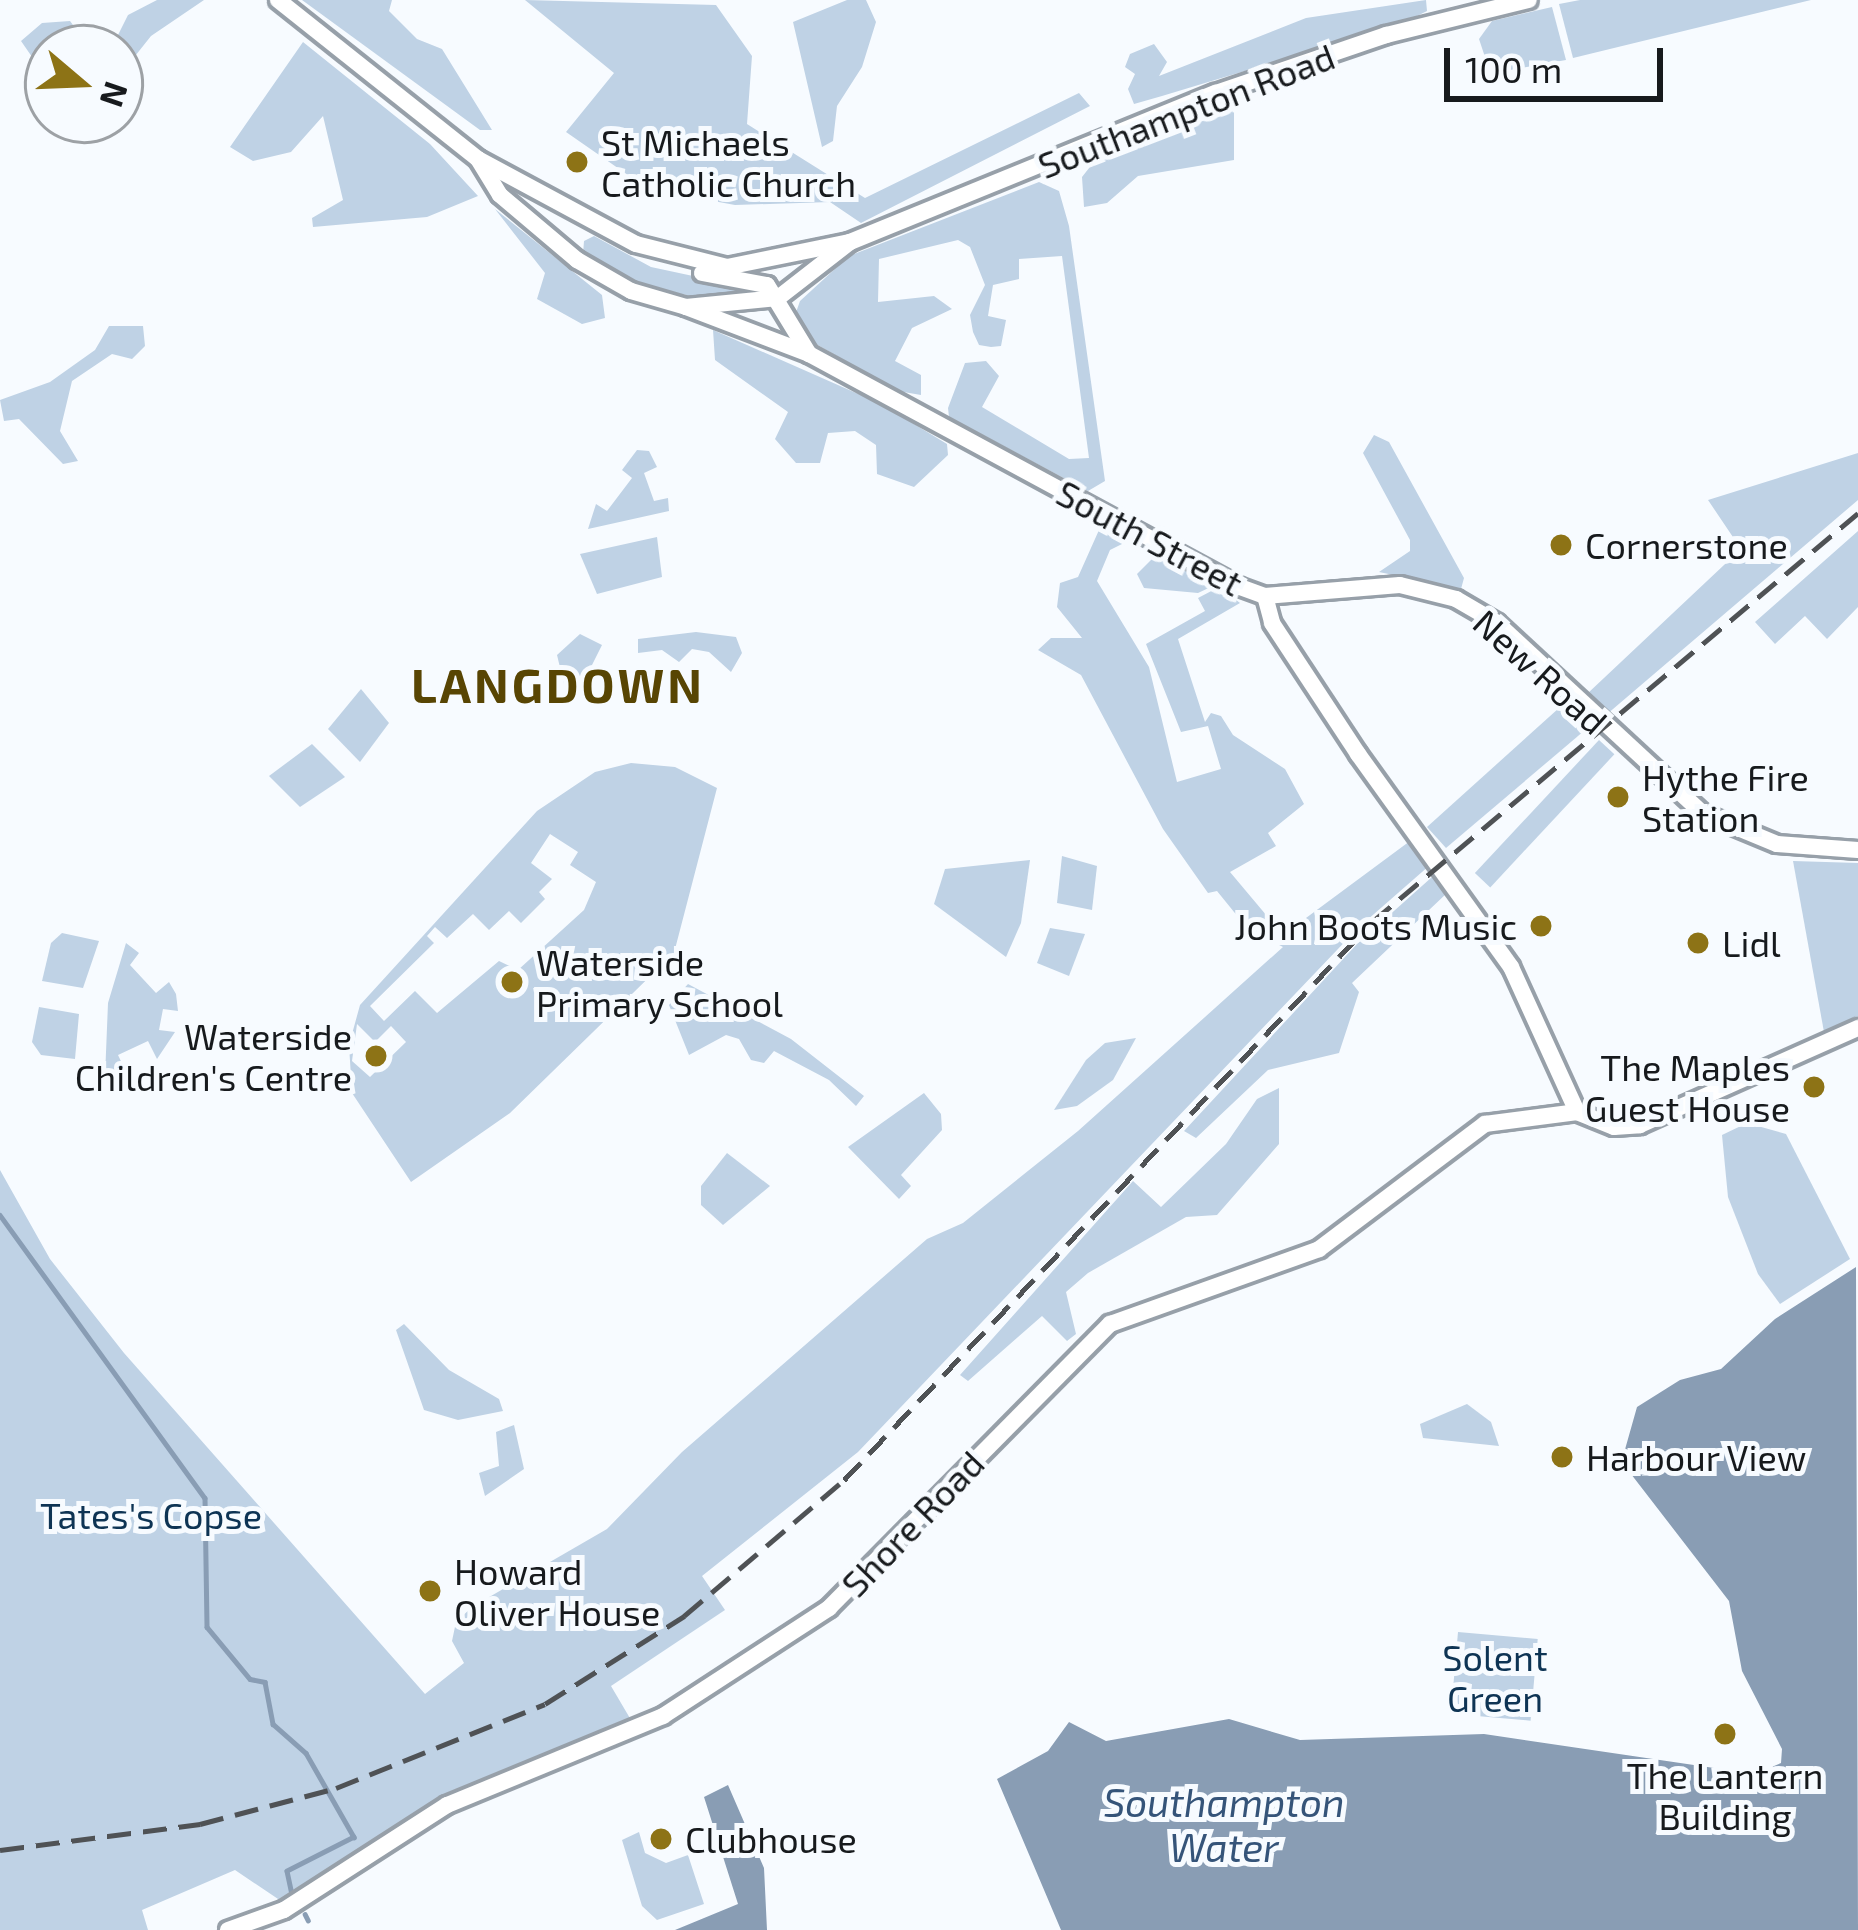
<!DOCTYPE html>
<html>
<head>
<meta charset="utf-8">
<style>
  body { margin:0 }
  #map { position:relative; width:1858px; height:1930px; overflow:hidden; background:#f7fbff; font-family:"Exo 2",sans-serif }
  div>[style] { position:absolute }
  .green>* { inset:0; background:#bfd2e5; transform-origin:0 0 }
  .water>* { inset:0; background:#899db4 }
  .stream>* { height:4.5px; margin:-2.25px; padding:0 2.25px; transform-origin:2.25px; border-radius:2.25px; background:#899db4 }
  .roads { filter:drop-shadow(3px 0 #97a0a9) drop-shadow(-3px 0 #97a0a9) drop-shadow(0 3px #97a0a9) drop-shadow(0 -3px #97a0a9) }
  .tertiary>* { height:16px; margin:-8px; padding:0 8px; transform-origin:8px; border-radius:8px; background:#fff }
  .rail>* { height:4.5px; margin-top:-2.25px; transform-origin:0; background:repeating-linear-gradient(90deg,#4f5255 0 24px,transparent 0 36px) }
  .dots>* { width:33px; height:33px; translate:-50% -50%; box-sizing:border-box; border:6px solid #f7fbff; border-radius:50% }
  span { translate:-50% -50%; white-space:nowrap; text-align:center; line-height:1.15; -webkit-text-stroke:10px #f7fbff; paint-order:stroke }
  .street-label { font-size:36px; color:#171a1d }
  .poi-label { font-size:36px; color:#171a1d }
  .left { translate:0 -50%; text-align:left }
  .right { translate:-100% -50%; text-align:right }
  .park-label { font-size:36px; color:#0e3454 }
  .water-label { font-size:39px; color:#355479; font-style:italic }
  .district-label { font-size:48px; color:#584503; font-weight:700; letter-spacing:3px }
  .north { position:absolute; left:24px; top:24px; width:120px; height:120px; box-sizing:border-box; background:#f7fbff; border:3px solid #9da1a5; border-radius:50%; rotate:109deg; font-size:33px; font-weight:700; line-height:48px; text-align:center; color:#171a1d }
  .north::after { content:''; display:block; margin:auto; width:42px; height:54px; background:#8d7316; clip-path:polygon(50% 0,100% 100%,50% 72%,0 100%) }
  .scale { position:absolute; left:1444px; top:48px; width:219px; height:54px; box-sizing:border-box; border:6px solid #171a1d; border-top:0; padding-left:15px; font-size:36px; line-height:42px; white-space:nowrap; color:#171a1d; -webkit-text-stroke:9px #f7fbff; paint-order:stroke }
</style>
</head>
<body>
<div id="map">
  <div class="green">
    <i style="clip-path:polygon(157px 0,204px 0,151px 36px,120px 75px,120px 48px,48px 48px,48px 80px,21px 41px,42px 23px,70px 21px,85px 41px,105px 31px,116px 39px,128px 15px)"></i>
    <i style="clip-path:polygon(302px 0,392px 0,389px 11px,417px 39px,442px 49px,492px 130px,480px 130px)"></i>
    <i style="clip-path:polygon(525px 0,716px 5px,752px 56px,747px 124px,865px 198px,1079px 93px,1090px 106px,861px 223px,830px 202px,735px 205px,648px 189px,566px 132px,614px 73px)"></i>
    <i style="clip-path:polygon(847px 0,866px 0,876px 22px,862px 67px,837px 106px,833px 141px,822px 147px,793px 22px)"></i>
    <i style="clip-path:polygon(1426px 0,1427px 11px,1401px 24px,1162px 96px,1134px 104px,1128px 89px,1135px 74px,1125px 67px,1130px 54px,1154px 44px,1167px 62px,1159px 76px,1306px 18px)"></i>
    <i style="clip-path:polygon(1580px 0,1811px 0,1573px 58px,1559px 4px)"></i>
    <i style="clip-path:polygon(1552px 7px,1566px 60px,1510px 70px,1485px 57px,1479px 39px,1492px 21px)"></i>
    <i style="clip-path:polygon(303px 42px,430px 144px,478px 196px,427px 217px,313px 227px,312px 218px,343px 200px,323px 116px,291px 152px,253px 161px,230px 147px)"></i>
    <i style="clip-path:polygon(1234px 109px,1234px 160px,1138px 176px,1107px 203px,1084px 207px,1082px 177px,1093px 163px)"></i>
    <i style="clip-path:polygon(1039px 182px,1059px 191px,1069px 226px,1105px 481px,1088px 491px,949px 417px,948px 408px,965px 363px,986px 361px,999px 376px,982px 407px,1069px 459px,1089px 458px,1062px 256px,1019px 259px,1019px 279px,993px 285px,988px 316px,1006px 320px,1001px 346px,991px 347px,979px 345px,973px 332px,970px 315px,985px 285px,970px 247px,958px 240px,879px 259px,878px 302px,934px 296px,952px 309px,912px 328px,895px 361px,921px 375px,921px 395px,898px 391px,809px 340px,794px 318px,800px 301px,849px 256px)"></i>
    <i style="clip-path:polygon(495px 209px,602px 295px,605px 318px,582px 324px,537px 299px,545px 273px)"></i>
    <i style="clip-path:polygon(594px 236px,651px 267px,763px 291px,726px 302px,636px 286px,583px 254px,584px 241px)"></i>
    <i style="clip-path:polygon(109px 326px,143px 326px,145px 346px,132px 359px,112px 354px,72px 381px,60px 431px,78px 461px,63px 464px,19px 419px,4px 421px,0 400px,50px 382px,95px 350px)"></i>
    <i style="clip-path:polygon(713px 330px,881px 404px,947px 444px,948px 455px,914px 487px,877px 474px,876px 445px,855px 431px,828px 433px,820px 463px,796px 463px,775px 439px,788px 412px,715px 360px)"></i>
    <i style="clip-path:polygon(1374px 435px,1389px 442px,1464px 578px,1461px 589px,1379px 572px,1410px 551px,1410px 540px,1363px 453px)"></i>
    <i style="clip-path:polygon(637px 450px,649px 451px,657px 467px,644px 473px,654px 501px,668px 498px,669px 511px,588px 529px,596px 504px,607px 511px,632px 478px,622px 470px)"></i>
    <i style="clip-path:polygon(1858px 453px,1858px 500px,1606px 715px,1587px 694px,1741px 549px,1708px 500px)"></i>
    <i style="clip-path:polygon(1099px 530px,1124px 543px,1110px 550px,1097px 581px,1149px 667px,1177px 782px,1221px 769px,1208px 726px,1181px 732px,1146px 644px,1205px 611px,1198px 598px,1219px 587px,1240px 603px,1178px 639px,1205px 722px,1211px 713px,1221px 716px,1233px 735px,1285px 769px,1304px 804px,1268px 833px,1276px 846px,1230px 872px,1283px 935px,1410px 841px,1430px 865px,1358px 928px,858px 1452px,702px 1576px,725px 1610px,611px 1686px,631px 1720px,444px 1796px,284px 1903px,235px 1870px,142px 1910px,148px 1930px,0 1930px,0 1170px,50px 1259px,124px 1353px,425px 1694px,464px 1663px,452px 1641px,456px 1622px,472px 1607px,607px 1529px,682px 1452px,927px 1239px,963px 1223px,1078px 1131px,1283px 947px,1247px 928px,1217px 891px,1208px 893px,1163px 829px,1081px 675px,1038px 650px,1051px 638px,1082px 638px,1057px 607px,1060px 583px,1078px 577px)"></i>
    <i style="clip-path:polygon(1858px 531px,1858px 607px,1827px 639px,1805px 616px,1775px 644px,1755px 622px)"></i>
    <i style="clip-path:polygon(657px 537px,662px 577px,597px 594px,580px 554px)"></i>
    <i style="clip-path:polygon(1157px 554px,1200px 576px,1215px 585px,1198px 593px,1144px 588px,1137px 574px)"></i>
    <i style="clip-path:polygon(696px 632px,736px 637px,742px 653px,731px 672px,709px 652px,692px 649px,679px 662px,662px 650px,638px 653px,638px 639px)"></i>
    <i style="clip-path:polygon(580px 634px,602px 645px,578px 693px,565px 688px,557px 655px)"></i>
    <i style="clip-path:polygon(361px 689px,389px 723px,360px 762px,328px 729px)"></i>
    <i style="clip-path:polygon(1569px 699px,1591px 725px,1446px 848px,1427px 827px)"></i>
    <i style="left:1599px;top:740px;width:21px;height:182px;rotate:43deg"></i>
    <i style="clip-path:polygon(312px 744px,345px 777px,300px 807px,269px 776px)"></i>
    <i style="clip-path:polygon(evenodd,631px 763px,675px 767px,717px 788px,674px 953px,510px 1113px,411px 1182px,352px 1093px,349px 1045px,360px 1005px,537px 811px,595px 772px,631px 763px,550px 834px,578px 852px,570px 865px,596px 882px,584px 910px,518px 970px,499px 961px,437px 1013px,415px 991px,384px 1021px,370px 1006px,434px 943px,427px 936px,435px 927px,447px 938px,473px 914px,489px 930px,509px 911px,521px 923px,545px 899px,539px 892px,552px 879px,531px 863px,550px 834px,631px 763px,357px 1024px,375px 1042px,391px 1026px,406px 1042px,370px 1077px,352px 1061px,357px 1024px)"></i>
    <i style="clip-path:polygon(1062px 856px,1097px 866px,1092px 910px,1057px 903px)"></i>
    <i style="clip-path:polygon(1030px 860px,1021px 923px,1006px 957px,934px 904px,945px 869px)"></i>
    <i style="clip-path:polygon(1793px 861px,1858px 863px,1858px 1016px,1824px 1032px)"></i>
    <i style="clip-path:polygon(1432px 877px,1447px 893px,1352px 983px,1359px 992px,1339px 1053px,1268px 1070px,1196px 1138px,1184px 1131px,1357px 944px)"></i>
    <i style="clip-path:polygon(1050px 928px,1085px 934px,1069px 976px,1037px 963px)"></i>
    <i style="clip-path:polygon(62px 933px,99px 941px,83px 988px,42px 981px,51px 943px)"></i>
    <i style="clip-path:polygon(126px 943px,139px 953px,130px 965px,156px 993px,169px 982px,176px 994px,178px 1011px,163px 1009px,159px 1030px,175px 1032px,157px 1059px,148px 1041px,118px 1055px,127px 1074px,105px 1077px,108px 1003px)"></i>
    <i style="clip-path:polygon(688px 984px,791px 1039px,864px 1096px,856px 1106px,829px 1080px,774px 1051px,764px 1063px,751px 1060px,739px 1039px,726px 1035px,689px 1055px,669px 1005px)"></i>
    <i style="clip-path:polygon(39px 1007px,79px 1014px,75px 1059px,41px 1055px,32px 1042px)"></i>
    <i style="clip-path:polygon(1136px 1038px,1113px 1080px,1077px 1106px,1054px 1110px,1086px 1060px,1105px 1043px)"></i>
    <i style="clip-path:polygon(1279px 1088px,1279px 1144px,1217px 1215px,1186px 1217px,1088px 1273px,1066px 1292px,1076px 1334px,1067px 1341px,1042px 1316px,968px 1381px,960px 1375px,1133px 1181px,1161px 1207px,1226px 1144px,1257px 1099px)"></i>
    <i style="clip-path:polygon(924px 1093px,941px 1114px,942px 1130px,901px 1175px,911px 1186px,899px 1199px,848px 1147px)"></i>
    <i style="clip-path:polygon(1747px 1123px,1786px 1134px,1850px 1259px,1780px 1304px,1758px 1274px,1728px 1197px,1722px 1135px)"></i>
    <i style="clip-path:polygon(727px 1153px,770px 1186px,723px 1225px,701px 1205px,701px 1186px)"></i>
    <i style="clip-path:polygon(404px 1324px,449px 1370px,499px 1399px,503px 1411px,458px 1420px,424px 1410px,396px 1330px)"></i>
    <i style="clip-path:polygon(1467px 1404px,1491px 1422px,1499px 1446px,1423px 1438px,1420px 1424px)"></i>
    <i style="clip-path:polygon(514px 1425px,524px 1469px,485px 1496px,479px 1473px,499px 1466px,496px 1432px)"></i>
    <i style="left:1458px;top:1632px;width:80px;height:82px;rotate:5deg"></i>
    <i style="clip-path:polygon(639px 1832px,645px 1853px,666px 1863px,688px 1855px,704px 1904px,657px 1920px,642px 1906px,622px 1840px)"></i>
  </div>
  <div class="water">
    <i style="clip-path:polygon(1856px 1267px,1858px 1930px,1061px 1930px,997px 1779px,1048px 1751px,1069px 1722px,1106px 1741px,1229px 1719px,1300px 1740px,1484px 1734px,1755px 1774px,1781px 1763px,1782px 1749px,1742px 1671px,1729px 1601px,1631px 1474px,1624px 1453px,1637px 1407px,1680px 1380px,1721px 1369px,1775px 1319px)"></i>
    <i style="clip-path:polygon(728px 1785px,764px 1868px,767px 1930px,675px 1930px,738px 1904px,704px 1797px)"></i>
  </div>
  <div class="stream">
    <i style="left:0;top:1215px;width:349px;rotate:54.1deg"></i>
    <i style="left:205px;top:1498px;width:129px;rotate:89.1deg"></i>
    <i style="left:207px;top:1627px;width:67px;rotate:50.4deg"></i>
    <i style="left:250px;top:1679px;width:15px;rotate:11deg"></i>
    <i style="left:265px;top:1682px;width:43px;rotate:79.2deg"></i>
    <i style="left:273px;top:1724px;width:44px;rotate:41.3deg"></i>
    <i style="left:306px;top:1753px;width:97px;rotate:60.3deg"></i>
    <i style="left:354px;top:1837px;width:75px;rotate:153.1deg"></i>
    <i style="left:287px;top:1871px;width:24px;rotate:78deg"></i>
    <i style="left:305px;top:1914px;width:7px;rotate:63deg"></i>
  </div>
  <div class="roads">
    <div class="tertiary">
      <i style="left:278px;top:0;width:256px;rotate:38.5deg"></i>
      <i style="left:478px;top:159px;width:179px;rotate:28.3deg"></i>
      <i style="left:636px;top:244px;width:94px;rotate:14.2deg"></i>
      <i style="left:727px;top:267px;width:126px;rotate:-11.5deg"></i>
      <i style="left:850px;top:242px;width:395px;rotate:-22.2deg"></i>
      <i style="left:1216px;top:93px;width:180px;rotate:-18.8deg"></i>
      <i style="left:1386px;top:35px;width:147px;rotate:-13.8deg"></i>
      <i style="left:478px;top:159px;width:42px;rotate:58.6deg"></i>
      <i style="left:500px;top:195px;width:101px;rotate:40.2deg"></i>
      <i style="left:577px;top:260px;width:62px;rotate:29.9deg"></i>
      <i style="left:631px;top:291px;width:57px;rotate:16.2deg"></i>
      <i style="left:686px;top:307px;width:92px;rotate:-5.6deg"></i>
      <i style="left:778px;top:298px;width:91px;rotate:-37.9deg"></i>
      <i style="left:702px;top:273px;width:66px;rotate:10.5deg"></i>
      <i style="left:767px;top:285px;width:81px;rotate:58.7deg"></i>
      <i style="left:686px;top:307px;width:132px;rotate:20.9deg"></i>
      <i style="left:809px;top:354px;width:490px;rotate:28.4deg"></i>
      <i style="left:1240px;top:587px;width:27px;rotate:20deg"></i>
      <i style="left:1265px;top:596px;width:135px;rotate:-4.7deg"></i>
      <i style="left:1400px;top:585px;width:58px;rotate:14deg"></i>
      <i style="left:1456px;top:599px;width:48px;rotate:30.3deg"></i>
      <i style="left:1497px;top:623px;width:280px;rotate:42.8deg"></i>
      <i style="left:1702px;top:813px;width:81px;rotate:22.5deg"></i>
      <i style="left:1777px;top:844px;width:81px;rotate:4.2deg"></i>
      <i style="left:1265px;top:596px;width:28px;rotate:75deg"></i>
      <i style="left:1272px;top:623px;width:157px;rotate:56.7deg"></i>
      <i style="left:1358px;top:754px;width:262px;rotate:54.3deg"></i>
      <i style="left:1511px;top:967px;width:159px;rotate:65.5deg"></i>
      <i style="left:1577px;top:1112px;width:40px;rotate:22deg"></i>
      <i style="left:1614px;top:1127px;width:26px;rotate:-4deg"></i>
      <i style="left:1640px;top:1125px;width:239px;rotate:-24deg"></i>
      <i style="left:228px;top:1930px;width:59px;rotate:-19.7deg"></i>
      <i style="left:284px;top:1910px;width:194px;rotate:-32.8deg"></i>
      <i style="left:447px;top:1805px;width:234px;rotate:-22.4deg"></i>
      <i style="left:663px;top:1716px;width:198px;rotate:-33deg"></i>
      <i style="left:829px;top:1608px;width:400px;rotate:-45.3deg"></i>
      <i style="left:1110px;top:1324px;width:222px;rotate:-19.7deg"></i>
      <i style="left:1319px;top:1249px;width:208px;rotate:-37deg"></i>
      <i style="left:1485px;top:1124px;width:93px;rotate:-7.4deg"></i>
    </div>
  </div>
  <div class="rail">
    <i style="left:0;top:1850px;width:202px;rotate:-7.4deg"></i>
    <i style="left:200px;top:1824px;width:141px;rotate:-14.8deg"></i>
    <i style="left:336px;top:1788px;width:225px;rotate:-21.9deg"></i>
    <i style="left:545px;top:1704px;width:165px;rotate:-32.3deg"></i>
    <i style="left:684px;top:1616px;width:210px;rotate:-40.4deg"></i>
    <i style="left:844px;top:1480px;width:768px;rotate:-46.58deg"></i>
    <i style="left:1372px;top:922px;width:635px;rotate:-40.08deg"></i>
  </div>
  <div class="dots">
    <i style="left:577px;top:162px;background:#8d7316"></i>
    <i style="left:1561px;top:545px;background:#8d7316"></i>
    <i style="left:1618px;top:797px;background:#8d7316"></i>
    <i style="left:1541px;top:926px;background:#8d7316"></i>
    <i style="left:1698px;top:943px;background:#8d7316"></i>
    <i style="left:512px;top:982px;background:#8d7316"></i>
    <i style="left:376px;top:1056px;background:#8d7316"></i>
    <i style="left:1814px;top:1087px;background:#8d7316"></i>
    <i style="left:1562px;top:1457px;background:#8d7316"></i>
    <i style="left:430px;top:1591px;background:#8d7316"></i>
    <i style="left:1725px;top:1734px;background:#8d7316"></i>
    <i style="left:661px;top:1839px;background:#8d7316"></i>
  </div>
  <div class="street-label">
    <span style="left:1186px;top:110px;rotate:-21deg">Southampton Road</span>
    <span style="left:1150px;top:537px;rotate:28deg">South Street</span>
    <span style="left:1541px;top:671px;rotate:42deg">New Road</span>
    <span style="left:912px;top:1523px;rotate:-46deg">Shore Road</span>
  </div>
  <div class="poi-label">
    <span class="left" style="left:601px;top:162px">St Michaels<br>Catholic Church</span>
    <span class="left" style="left:1585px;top:545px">Cornerstone</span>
    <span class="left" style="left:1642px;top:797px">Hythe Fire<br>Station</span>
    <span class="right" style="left:1517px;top:926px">John Boots Music</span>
    <span class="left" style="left:1722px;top:943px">Lidl</span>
    <span class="left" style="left:536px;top:982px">Waterside<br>Primary School</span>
    <span class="right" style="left:352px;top:1056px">Waterside<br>Children's Centre</span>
    <span class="right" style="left:1790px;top:1087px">The Maples<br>Guest House</span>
    <span class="left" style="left:1586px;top:1457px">Harbour View</span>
    <span class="left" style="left:454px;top:1591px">Howard<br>Oliver House</span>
    <span style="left:1725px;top:1795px">The Lantern<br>Building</span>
    <span class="left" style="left:685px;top:1839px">Clubhouse</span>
  </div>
  <div class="park-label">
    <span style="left:151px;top:1515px">Tates's Copse</span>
    <span style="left:1495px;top:1677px">Solent<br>Green</span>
  </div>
  <div class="water-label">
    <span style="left:1224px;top:1825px">Southampton<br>Water</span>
  </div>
  <div class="district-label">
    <span style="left:558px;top:685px">LANGDOWN</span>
  </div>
  <div class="north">N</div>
  <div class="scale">100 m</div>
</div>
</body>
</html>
